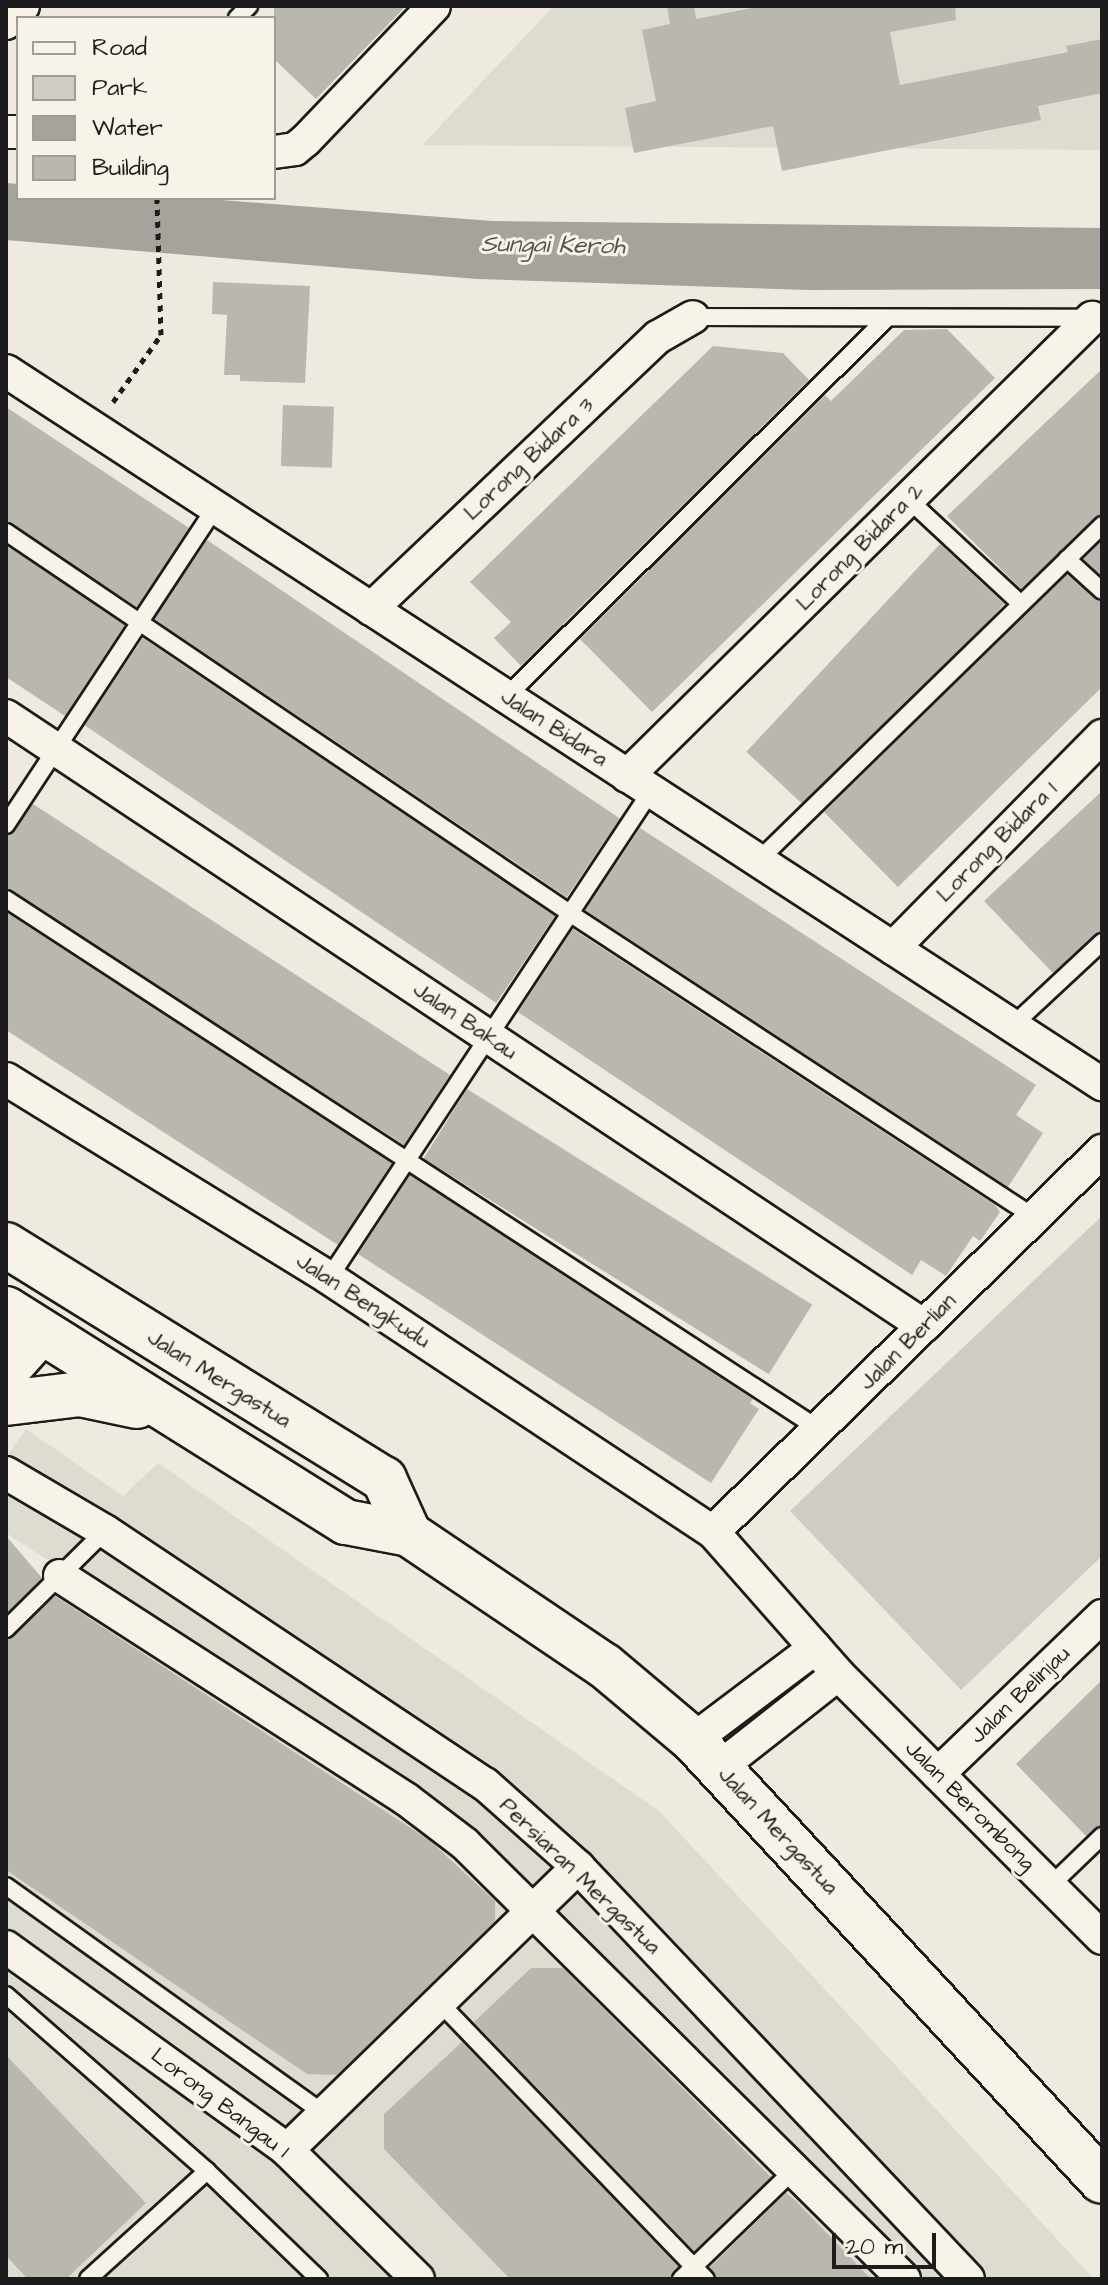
<!DOCTYPE html>
<html>
<head>
<meta charset="utf-8">
<style>
  body { margin:0 }
  #map { position:relative; width:1108px; height:2285px; overflow:hidden; background:#eeeae0; font-family:"Architects Daughter",sans-serif }
  div>[style] { position:absolute }
  .built>* { inset:0; background:#dedbd1 }
  .green>* { inset:0; background:#cfccc3 }
  .water>* { inset:0; background:#a6a39d }
  .building>* { inset:0; background:#bab7af; transform-origin:0 0 }
  .path>* { height:5px; margin-top:-2.5px; transform-origin:0; background:repeating-linear-gradient(90deg,#1c1c1c 0 6px,transparent 0 12px) }
  .roads { filter:drop-shadow(2px 0 #1c1c1c) drop-shadow(-2px 0 #1c1c1c) drop-shadow(0 2px #1c1c1c) drop-shadow(0 -2px #1c1c1c) }
  .lane>* { height:16px; margin:-8px; padding:0 8px; transform-origin:8px; border-radius:8px; background:#f7f3e8 }
  .street>* { height:32px; margin:-16px; padding:0 16px; transform-origin:16px; border-radius:16px; background:#f7f3e8 }
  .secondary>* { height:44px; margin:-22px; padding:0 22px; transform-origin:22px; border-radius:22px; background:#f7f3e8 }
  span { translate:-50% -50%; white-space:nowrap; text-align:center; line-height:1.15; -webkit-text-stroke:6px #f7f3e8; paint-order:stroke }
  .street-label { font-size:22px; color:#1c1c1c }
  .water-label { font-size:24px; color:#535250; font-style:italic }
  .frame { position:absolute; inset:0; border:8px solid #1c1c1c; pointer-events:none }
  .legend { position:absolute; left:16px; top:16px; width:260px; height:184px; box-sizing:border-box; background:#f7f3e8; border:2px solid #9f9d96; margin:0; padding:10px 14px; list-style:none; font-size:24px; color:#1c1c1c }
  .legend li { display:flex; align-items:center; gap:16px; height:40px }
  .legend b { width:40px; border:2px solid #9f9d96 }
  .scale { position:absolute; left:832px; top:2233px; width:104px; height:36px; box-sizing:border-box; border:4px solid #1c1c1c; border-top:0; padding-left:10px; font-size:24px; line-height:28px; white-space:nowrap; color:#1c1c1c; -webkit-text-stroke:6px #f7f3e8; paint-order:stroke }
</style>
</head>
<body>
<div id="map">
  <div class="built">
    <i style="clip-path:polygon(554px 6px,1102px 6px,1102px 150px,422px 145px)"></i>
    <i style="clip-path:polygon(26px 1429px,123px 1496px,158px 1463px,659px 1811px,1094px 2279px,6px 2279px,6px 1610px,54px 1564px,6px 1533px,6px 1457px)"></i>
  </div>
  <div class="green">
    <i style="clip-path:polygon(1102px 1216px,1102px 1556px,961px 1690px,790px 1511px)"></i>
  </div>
  <div class="water">
    <i style="clip-path:polygon(6px 183px,18px 184px,18px 198px,196px 198px,492px 221px,1102px 228px,1102px 289px,809px 290px,477px 279px,6px 240px)"></i>
  </div>
  <div class="building">
    <i style="clip-path:polygon(274px 6px,406px 6px,316px 99px,274px 59px)"></i>
    <i style="clip-path:polygon(667px 6px,694px 6px,696px 19px,762px 6px,955px 6px,956px 20px,890px 32px,900px 85px,1068px 52px,1066px 46px,1102px 39px,1102px 93px,1038px 106px,1041px 120px,782px 171px,773px 126px,634px 153px,625px 108px,656px 101px,642px 30px,670px 24px)"></i>
    <i style="clip-path:polygon(213px 282px,310px 286px,305px 383px,240px 381px,240px 375px,224px 375px,227px 315px,212px 314px)"></i>
    <i style="clip-path:polygon(947px 329px,995px 378px,652px 712px,580px 639px,825px 395px,831px 401px,904px 330px)"></i>
    <i style="clip-path:polygon(713px 346px,783px 353px,809px 380px,521px 666px,494px 638px,511px 622px,470px 582px)"></i>
    <i style="clip-path:polygon(1102px 369px,1102px 514px,1021px 589px,947px 516px)"></i>
    <i style="left:283px;top:405px;width:51px;height:61px;rotate:2deg"></i>
    <i style="clip-path:polygon(6px 407px,189px 528px,137px 607px,6px 521px)"></i>
    <i style="left:207px;top:540px;width:498px;height:95px;rotate:34deg"></i>
    <i style="clip-path:polygon(1102px 540px,1102px 576px,1083px 559px)"></i>
    <i style="left:940px;top:544px;width:88px;height:284px;rotate:43deg"></i>
    <i style="clip-path:polygon(6px 545px,125px 625px,65px 716px,6px 677px)"></i>
    <i style="clip-path:polygon(1067px 574px,1102px 602px,1102px 687px,898px 887px,824px 812px)"></i>
    <i style="left:143px;top:638px;width:497px;height:105px;rotate:34deg"></i>
    <i style="clip-path:polygon(1102px 791px,1102px 931px,1053px 973px,984px 901px)"></i>
    <i style="clip-path:polygon(33px 804px,450px 1075px,404px 1145px,6px 888px,6px 836px)"></i>
    <i style="clip-path:polygon(640px 828px,1036px 1085px,1016px 1115px,1043px 1133px,1008px 1187px,585px 910px)"></i>
    <i style="clip-path:polygon(6px 912px,392px 1163px,338px 1245px,6px 1030px)"></i>
    <i style="clip-path:polygon(573px 929px,995px 1205px,1000px 1212px,980px 1241px,973px 1236px,946px 1276px,921px 1260px,912px 1275px,518px 1012px)"></i>
    <i style="left:467px;top:1089px;width:407px;height:82px;rotate:32deg"></i>
    <i style="clip-path:polygon(410px 1175px,753px 1399px,750px 1403px,759px 1409px,711px 1483px,358px 1254px)"></i>
    <i style="clip-path:polygon(6px 1536px,42px 1578px,6px 1614px)"></i>
    <i style="clip-path:polygon(55px 1596px,429px 1840px,495px 1901px,495px 1921px,337px 2075px,307px 2074px,6px 1870px,6px 1640px)"></i>
    <i style="clip-path:polygon(1102px 1680px,1102px 1825px,1086px 1836px,1016px 1764px)"></i>
    <i style="clip-path:polygon(531px 1968px,563px 1968px,771px 2177px,694px 2251px,474px 2022px)"></i>
    <i style="clip-path:polygon(462px 2042px,678px 2266px,670px 2279px,510px 2279px,384px 2149px,384px 2114px)"></i>
    <i style="clip-path:polygon(6px 2055px,146px 2203px,66px 2279px,28px 2279px,6px 2256px)"></i>
    <i style="clip-path:polygon(786px 2193px,796px 2201px,871px 2279px,717px 2279px,710px 2267px)"></i>
  </div>
  <div class="path">
    <i style="left:113px;top:402px;width:82px;rotate:-54.4deg"></i>
    <i style="left:161px;top:335px;width:137px;rotate:-91.7deg"></i>
  </div>
  <div class="roads">
    <div class="lane">
      <i style="left:237px;top:18px;width:17px;rotate:-45deg"></i>
      <i style="left:693px;top:317px;width:395px;rotate:0.1deg"></i>
      <i style="left:908px;top:499px;width:154px;rotate:42.9deg"></i>
      <i style="left:6px;top:532px;width:682px;rotate:34.06deg"></i>
      <i style="left:571px;top:914px;width:553px;rotate:33.2deg"></i>
      <i style="left:1067px;top:559px;width:47px;rotate:42.4deg"></i>
      <i style="left:506px;top:697px;width:536px;rotate:-44.85deg"></i>
      <i style="left:6px;top:825px;width:381px;rotate:-56.6deg"></i>
      <i style="left:758px;top:861px;width:481px;rotate:-44.3deg"></i>
      <i style="left:6px;top:899px;width:970px;rotate:33.1deg"></i>
      <i style="left:1012px;top:1026px;width:123px;rotate:-43deg"></i>
      <i style="left:329px;top:1278px;width:584px;rotate:-56.53deg"></i>
      <i style="left:6px;top:1629px;width:139px;rotate:-44.7deg"></i>
      <i style="left:6px;top:1886px;width:391px;rotate:35.6deg"></i>
      <i style="left:1050px;top:1886px;width:72px;rotate:-43.9deg"></i>
      <i style="left:6px;top:1995px;width:267px;rotate:41.2deg"></i>
      <i style="left:207px;top:2171px;width:156px;rotate:44deg"></i>
      <i style="left:439px;top:2002px;width:385px;rotate:46.1deg"></i>
      <i style="left:88px;top:2279px;width:161px;rotate:-42.2deg"></i>
      <i style="left:681px;top:2279px;width:160px;rotate:-44deg"></i>
    </div>
    <div class="street">
      <i style="left:6px;top:23px;width:24px;rotate:-45deg"></i>
      <i style="left:6px;top:132px;width:12px"></i>
      <i style="left:274px;top:152px;width:21px;rotate:-8deg"></i>
      <i style="left:295px;top:149px;width:14px;rotate:-39deg"></i>
      <i style="left:306px;top:140px;width:185px;rotate:-46.3deg"></i>
      <i style="left:6px;top:371px;width:1308px;rotate:33.05deg"></i>
      <i style="left:371px;top:609px;width:395px;rotate:-43.5deg"></i>
      <i style="left:658px;top:337px;width:40px;rotate:-29.7deg"></i>
      <i style="left:6px;top:716px;width:1102px;rotate:33.6deg"></i>
      <i style="left:627px;top:776px;width:653px;rotate:-44.57deg"></i>
      <i style="left:893px;top:948px;width:298px;rotate:-45.4deg"></i>
      <i style="left:6px;top:1079px;width:379px;rotate:31.6deg"></i>
      <i style="left:329px;top:1278px;width:460px;rotate:33.5deg"></i>
      <i style="left:713px;top:1532px;width:189px;rotate:48.6deg"></i>
      <i style="left:838px;top:1674px;width:373px;rotate:45deg"></i>
      <i style="left:6px;top:1473px;width:115px;rotate:30.4deg"></i>
      <i style="left:105px;top:1531px;width:457px;rotate:33.7deg"></i>
      <i style="left:485px;top:1784px;width:125px;rotate:41.7deg"></i>
      <i style="left:578px;top:1867px;width:567px;rotate:46.57deg"></i>
      <i style="left:713px;top:1532px;width:545px;rotate:-44.4deg"></i>
      <i style="left:60px;top:1576px;width:412px;rotate:32.8deg"></i>
      <i style="left:406px;top:1799px;width:74px;rotate:37.3deg"></i>
      <i style="left:465px;top:1844px;width:618px;rotate:44.74deg"></i>
      <i style="left:693px;top:1740px;width:153px;rotate:-37deg"></i>
      <i style="left:720px;top:1767px;width:150px;rotate:-38.2deg"></i>
      <i style="left:938px;top:1774px;width:228px;rotate:-43.9deg"></i>
      <i style="left:6px;top:1947px;width:347px;rotate:35.8deg"></i>
      <i style="left:287px;top:2150px;width:184px;rotate:44.6deg"></i>
      <i style="left:287px;top:2150px;width:406px;rotate:-44.2deg"></i>
    </div>
    <div class="secondary">
      <i style="left:6px;top:1245px;width:445px;rotate:31.8deg"></i>
      <i style="left:384px;top:1479px;width:60px;rotate:65.6deg"></i>
      <i style="left:6px;top:1309px;width:401px;rotate:32.1deg"></i>
      <i style="left:346px;top:1522px;width:64px;rotate:10.8deg"></i>
      <i style="left:409px;top:1534px;width:236px;rotate:34deg"></i>
      <i style="left:605px;top:1666px;width:115px;rotate:40.1deg"></i>
      <i style="left:693px;top:1740px;width:601px;rotate:47.16deg"></i>
      <i style="left:6px;top:1371px;width:52px;rotate:-48.1deg"></i>
      <i style="left:6px;top:1403px;width:75px;rotate:-6.9deg"></i>
      <i style="left:80px;top:1394px;width:58px;rotate:11.9deg"></i>
    </div>
  </div>
  <div class="street-label">
    <span style="left:529px;top:459px;rotate:-43deg">Lorong Bidara 3</span>
    <span style="left:860px;top:547px;rotate:-45deg">Lorong Bidara 2</span>
    <span style="left:554px;top:728px;rotate:33deg">Jalan Bidara</span>
    <span style="left:997px;top:842px;rotate:-45deg">Lorong Bidara 1</span>
    <span style="left:465px;top:1021px;rotate:34deg">Jalan Bakau</span>
    <span style="left:363px;top:1301px;rotate:33deg">Jalan Bengkudu</span>
    <span style="left:908px;top:1342px;rotate:-45deg">Jalan Berlian</span>
    <span style="left:219px;top:1379px;rotate:32deg">Jalan Mergastua</span>
    <span style="left:1020px;top:1695px;rotate:-44deg">Jalan Belinjau</span>
    <span style="left:970px;top:1806px;rotate:45deg">Jalan Berombong</span>
    <span style="left:778px;top:1831px;rotate:47deg">Jalan Mergastua</span>
    <span style="left:580px;top:1876px;rotate:44deg">Persiaran Mergastua</span>
    <span style="left:220px;top:2103px;rotate:37deg">Lorong Bangau 1</span>
  </div>
  <div class="water-label">
    <span style="left:553px;top:246px;rotate:1deg">Sungai Keroh</span>
  </div>
  <div class="frame"></div>
  <ul class="legend">
  <li><b style="height:10px;background:#f7f3e8"></b>Road</li>
  <li><b style="height:22px;background:#cfccc3"></b>Park</li>
  <li><b style="height:22px;background:#a6a39d"></b>Water</li>
  <li><b style="height:22px;background:#bab7af"></b>Building</li>
  </ul>
  <div class="scale">20 m</div>
</div>
</body>
</html>
